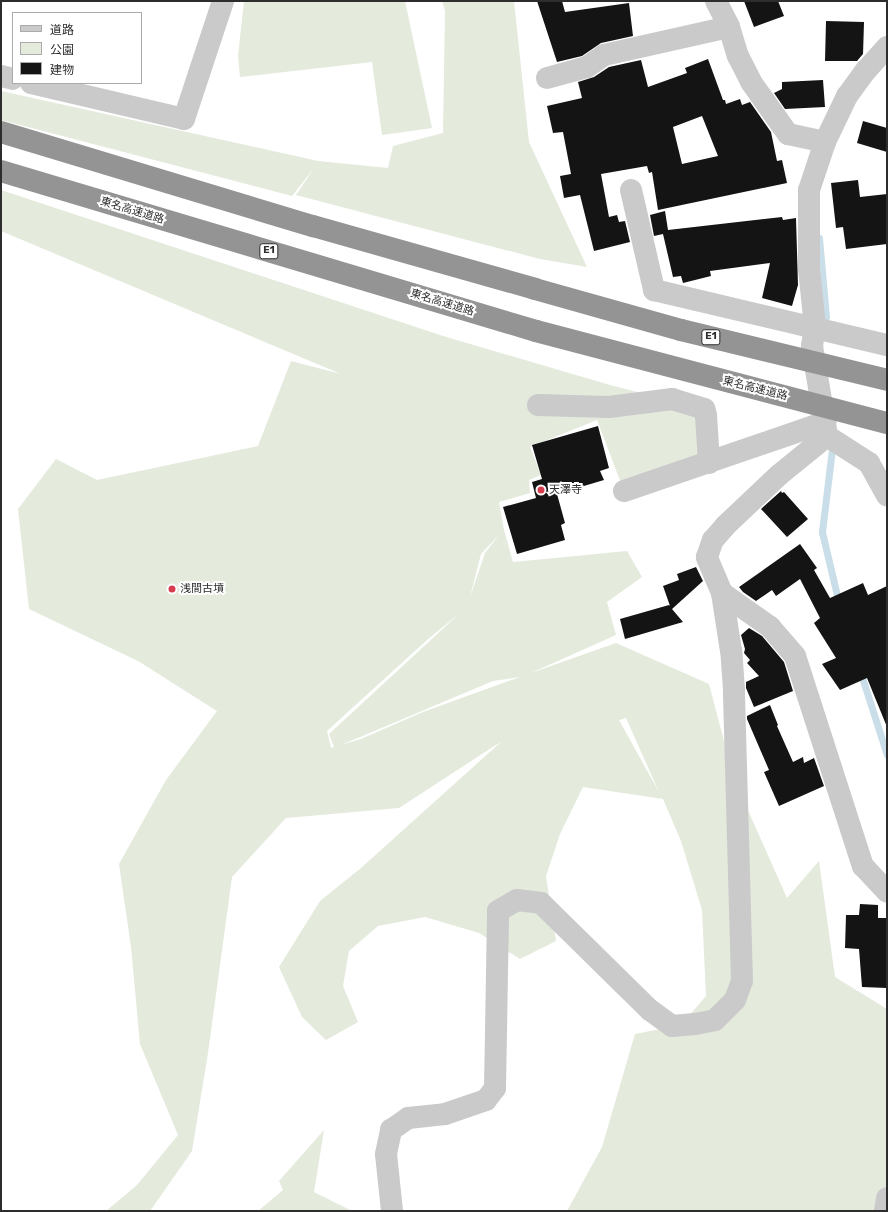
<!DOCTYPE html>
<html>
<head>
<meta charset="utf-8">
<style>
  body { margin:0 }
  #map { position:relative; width:888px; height:1212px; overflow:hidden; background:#fff; font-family:Rubik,"Noto Sans JP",sans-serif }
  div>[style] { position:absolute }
  .green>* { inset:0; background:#e4eadc }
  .stream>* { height:7px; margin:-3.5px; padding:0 3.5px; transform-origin:3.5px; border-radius:3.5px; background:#c9dee8 }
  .building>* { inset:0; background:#141414 }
  .minor>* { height:22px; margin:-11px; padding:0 11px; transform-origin:11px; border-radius:11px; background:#cacaca }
  .motorway>* { height:22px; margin:-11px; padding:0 11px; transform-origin:11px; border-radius:11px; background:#949494 }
  .motorway-bridge>* { height:22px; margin:-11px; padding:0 11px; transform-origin:11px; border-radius:11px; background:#949494 }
  .dots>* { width:11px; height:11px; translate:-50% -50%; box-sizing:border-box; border:2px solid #fff; border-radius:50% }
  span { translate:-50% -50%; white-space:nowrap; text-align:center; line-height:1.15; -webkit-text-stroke:4px #fff; paint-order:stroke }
  .shield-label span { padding:1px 3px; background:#fff; border:1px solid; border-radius:3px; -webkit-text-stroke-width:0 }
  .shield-label { font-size:10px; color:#2d2d2d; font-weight:700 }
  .street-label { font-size:11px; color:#2d2d2d }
  .poi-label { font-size:11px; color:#2d2d2d }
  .left { translate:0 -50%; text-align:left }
  .frame { position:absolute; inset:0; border:2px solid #2d2d2d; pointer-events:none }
  .legend { position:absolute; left:12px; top:12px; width:130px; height:72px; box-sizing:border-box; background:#fff; border:1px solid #ababab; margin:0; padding:5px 7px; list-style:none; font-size:12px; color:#2d2d2d }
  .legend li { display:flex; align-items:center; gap:8px; height:20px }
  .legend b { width:20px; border:1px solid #ababab }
</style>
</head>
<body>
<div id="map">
  <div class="green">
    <i style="clip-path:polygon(244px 1px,405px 1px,432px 128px,382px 135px,372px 62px,240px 77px,238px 56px)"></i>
    <i style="clip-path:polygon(442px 1px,514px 1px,529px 142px,587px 267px,540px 259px,296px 195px,314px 168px,292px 196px,1px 120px,1px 91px,318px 161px,388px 168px,393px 146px,443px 133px,445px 11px)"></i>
    <i style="clip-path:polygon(evenodd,1px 190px,443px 336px,610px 385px,704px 409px,702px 465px,624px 491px,597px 420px,530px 447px,541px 475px,529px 480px,530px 493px,499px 502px,504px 530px,513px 562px,627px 551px,642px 577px,607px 602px,616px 635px,531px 673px,616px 643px,709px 684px,734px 779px,787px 898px,819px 861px,835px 977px,887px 1009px,887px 1211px,567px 1211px,602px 1147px,635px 1034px,681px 1025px,706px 996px,702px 910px,681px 841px,663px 799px,583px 787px,560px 834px,546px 876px,556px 941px,520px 959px,479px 933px,425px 917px,378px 926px,349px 951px,343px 986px,358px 1022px,326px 1040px,302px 1017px,279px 967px,320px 901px,361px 868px,502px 741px,399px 808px,286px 818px,232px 877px,208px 1053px,192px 1151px,150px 1211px,106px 1211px,137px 1185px,178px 1135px,140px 1044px,131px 947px,119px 864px,166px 780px,217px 711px,138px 661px,29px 609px,18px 509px,56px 459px,97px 480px,258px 446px,291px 361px,341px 374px,1px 231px,1px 190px,499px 535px,485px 553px,470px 597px,481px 554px,499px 535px,1px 190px,460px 613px,329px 734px,334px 747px,331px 748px,327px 731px,427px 640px,460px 613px,1px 190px,520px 677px,423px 712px,361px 739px,341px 745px,493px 681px,520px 677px,1px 190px,626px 718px,659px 792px,619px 720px,626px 718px)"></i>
    <i style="clip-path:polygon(324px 1130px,314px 1192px,352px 1211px,258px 1211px,283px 1190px,279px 1181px)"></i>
  </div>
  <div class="stream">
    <i style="left:819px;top:238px;width:79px;rotate:84.9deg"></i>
    <i style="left:832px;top:449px;width:84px;rotate:96.9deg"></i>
    <i style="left:822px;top:532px;width:74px;rotate:76.7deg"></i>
    <i style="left:860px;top:671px;width:88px;rotate:72.2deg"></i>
  </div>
  <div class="building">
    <i style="clip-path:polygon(537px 1px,562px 1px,565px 12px,629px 3px,633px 36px,601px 43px,582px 56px,557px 62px)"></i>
    <i style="clip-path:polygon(744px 1px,778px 1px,784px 16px,754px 27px)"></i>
    <i style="clip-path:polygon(826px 21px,864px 22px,863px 54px,857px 61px,825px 61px)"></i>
    <i style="clip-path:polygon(evenodd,708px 59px,723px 100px,725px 100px,726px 104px,740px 99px,742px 105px,750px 102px,771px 132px,777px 161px,782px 160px,787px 183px,658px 210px,652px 172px,649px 173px,647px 166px,601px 174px,609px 217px,617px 215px,619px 222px,625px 221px,630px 242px,594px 251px,580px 195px,564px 198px,560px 176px,571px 174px,563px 132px,553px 133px,547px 106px,582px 98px,578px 82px,594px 77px,609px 67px,641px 60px,648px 87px,687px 73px,685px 68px,708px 59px,702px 116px,718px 156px,682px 164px,673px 127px,702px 116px)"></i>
    <i style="clip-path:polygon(823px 80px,825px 107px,785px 109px,774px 93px,782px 89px,782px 82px)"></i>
    <i style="clip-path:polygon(863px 121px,887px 128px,887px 152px,857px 143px)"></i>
    <i style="clip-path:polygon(858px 180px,860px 197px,887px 194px,887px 244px,846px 249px,843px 227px,836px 228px,831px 183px)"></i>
    <i style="clip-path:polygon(665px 211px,668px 230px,782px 217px,783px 220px,796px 218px,798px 285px,792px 306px,762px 298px,770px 263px,710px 271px,711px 276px,683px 283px,681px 276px,673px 277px,663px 234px,654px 236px,650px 215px)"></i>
    <i style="clip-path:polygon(598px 426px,609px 468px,600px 471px,604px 480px,557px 494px,565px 523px,561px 525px,565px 540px,517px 554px,503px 507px,536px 498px,532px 482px,542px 479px,532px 445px)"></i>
    <i style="clip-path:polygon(781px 491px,782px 493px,784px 492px,808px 519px,787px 537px,761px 509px)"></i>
    <i style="clip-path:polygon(800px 544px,817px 568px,814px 570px,830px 598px,863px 583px,868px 595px,887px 586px,887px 727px,867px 678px,840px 690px,822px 664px,836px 658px,814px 623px,820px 618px,800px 579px,776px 596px,772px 590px,756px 601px,743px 592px,739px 587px)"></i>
    <i style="clip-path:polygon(696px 567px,703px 581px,672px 609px,683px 622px,625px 639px,620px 619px,669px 605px,670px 606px,663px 586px,679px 580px,677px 574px)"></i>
    <i style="clip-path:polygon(749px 628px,762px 636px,784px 662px,793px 691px,754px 707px,746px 688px,746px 682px,759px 676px,747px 663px,750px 660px,744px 653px,745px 649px,741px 635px)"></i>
    <i style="clip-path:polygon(770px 705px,778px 725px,777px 726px,793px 762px,803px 757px,804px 763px,814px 758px,824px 786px,779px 806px,764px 772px,769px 770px,747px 719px,747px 716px)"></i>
    <i style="clip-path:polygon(860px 904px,878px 905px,878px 918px,887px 918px,887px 988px,862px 987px,859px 949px,845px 948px,846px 915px,859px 915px)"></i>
  </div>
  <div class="minor">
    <i style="left:716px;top:1px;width:29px;rotate:63deg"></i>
    <i style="left:729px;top:27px;width:30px;rotate:73deg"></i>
    <i style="left:738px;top:56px;width:29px;rotate:63deg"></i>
    <i style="left:751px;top:82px;width:64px;rotate:54.6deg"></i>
    <i style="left:788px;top:134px;width:38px;rotate:12deg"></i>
    <i style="left:887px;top:47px;width:31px;rotate:132deg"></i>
    <i style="left:866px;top:70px;width:32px;rotate:126deg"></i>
    <i style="left:847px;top:96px;width:51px;rotate:115.6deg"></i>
    <i style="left:825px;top:142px;width:51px;rotate:108.4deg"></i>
    <i style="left:809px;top:190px;width:79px;rotate:90deg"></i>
    <i style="left:809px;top:269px;width:58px;rotate:84.1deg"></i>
    <i style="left:815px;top:327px;width:19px;rotate:99deg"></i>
    <i style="left:812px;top:346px;width:91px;rotate:80.5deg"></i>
    <i style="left:827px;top:436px;width:50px;rotate:32.7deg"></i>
    <i style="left:869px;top:463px;width:37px;rotate:61deg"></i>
    <i style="left:1px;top:76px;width:12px;rotate:14deg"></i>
    <i style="left:547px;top:78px;width:41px;rotate:-15.4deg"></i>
    <i style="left:587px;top:67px;width:21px;rotate:-35deg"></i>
    <i style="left:604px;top:55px;width:128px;rotate:-12.6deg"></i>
    <i style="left:31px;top:83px;width:157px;rotate:13.2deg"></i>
    <i style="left:184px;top:119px;width:124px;rotate:-71.7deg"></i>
    <i style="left:631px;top:190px;width:103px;rotate:77deg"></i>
    <i style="left:654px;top:290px;width:239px;rotate:13.3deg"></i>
    <i style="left:538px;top:405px;width:71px;rotate:1.6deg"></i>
    <i style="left:609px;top:407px;width:64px;rotate:-7.2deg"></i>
    <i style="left:672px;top:399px;width:34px;rotate:17deg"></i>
    <i style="left:704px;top:409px;width:6px;rotate:72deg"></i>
    <i style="left:706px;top:415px;width:48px;rotate:86.4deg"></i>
    <i style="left:624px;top:491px;width:213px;rotate:-18.9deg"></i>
    <i style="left:722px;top:593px;width:59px;rotate:35.3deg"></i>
    <i style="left:770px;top:627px;width:38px;rotate:49deg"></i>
    <i style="left:795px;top:656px;width:221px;rotate:72.1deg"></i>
    <i style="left:863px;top:866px;width:35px;rotate:47deg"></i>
    <i style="left:392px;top:1211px;width:57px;rotate:-96deg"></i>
    <i style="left:386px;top:1154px;width:25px;rotate:-78deg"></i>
    <i style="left:391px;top:1130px;width:21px;rotate:-35deg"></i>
    <i style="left:408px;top:1118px;width:37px;rotate:-6deg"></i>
    <i style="left:445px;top:1114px;width:43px;rotate:-18.9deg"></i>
    <i style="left:486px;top:1100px;width:15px;rotate:-53deg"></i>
    <i style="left:495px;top:1088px;width:177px;rotate:-89deg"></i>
    <i style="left:498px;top:911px;width:22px;rotate:-30deg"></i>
    <i style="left:517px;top:900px;width:24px;rotate:7deg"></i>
    <i style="left:541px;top:903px;width:153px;rotate:44.5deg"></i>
    <i style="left:650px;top:1010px;width:27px;rotate:36deg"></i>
    <i style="left:672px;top:1026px;width:23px;rotate:-5deg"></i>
    <i style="left:695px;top:1024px;width:20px;rotate:-11deg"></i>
    <i style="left:715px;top:1020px;width:28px;rotate:-45deg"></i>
    <i style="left:735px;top:1000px;width:20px;rotate:-70deg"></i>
    <i style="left:742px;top:981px;width:291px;rotate:-91.6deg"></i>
    <i style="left:734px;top:690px;width:39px;rotate:-94deg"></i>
    <i style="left:731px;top:651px;width:59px;rotate:-98.8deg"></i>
    <i style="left:722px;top:593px;width:39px;rotate:-113deg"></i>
    <i style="left:707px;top:557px;width:18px;rotate:-71deg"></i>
    <i style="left:713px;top:540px;width:18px;rotate:-49deg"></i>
    <i style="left:725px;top:526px;width:74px;rotate:-43.4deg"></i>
    <i style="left:779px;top:475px;width:62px;rotate:-39.1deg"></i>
    <i style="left:885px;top:1211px;width:13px;rotate:-81deg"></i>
  </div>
  <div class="motorway">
    <i style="left:1px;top:132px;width:326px;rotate:16.8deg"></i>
    <i style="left:313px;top:226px;width:231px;rotate:15.8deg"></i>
    <i style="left:1px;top:171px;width:558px;rotate:16.65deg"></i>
  </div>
  <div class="motorway-bridge">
    <i style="left:535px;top:289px;width:152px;rotate:15.7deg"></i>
    <i style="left:681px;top:330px;width:212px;rotate:13.6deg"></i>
    <i style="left:536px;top:331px;width:363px;rotate:14.7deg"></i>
  </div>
  <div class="dots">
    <i style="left:541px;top:490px;background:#d73c4f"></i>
    <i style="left:172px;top:589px;background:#d73c4f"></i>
  </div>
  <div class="shield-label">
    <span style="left:269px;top:251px">E1</span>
    <span style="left:711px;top:337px">E1</span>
  </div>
  <div class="street-label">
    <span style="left:132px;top:211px;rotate:17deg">東名高速道路</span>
    <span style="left:442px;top:303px;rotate:17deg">東名高速道路</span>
    <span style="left:755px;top:389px;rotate:14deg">東名高速道路</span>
  </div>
  <div class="poi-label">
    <span class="left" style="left:549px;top:490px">天澤寺</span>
    <span class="left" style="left:180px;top:589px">浅間古墳</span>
  </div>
  <div class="frame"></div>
  <ul class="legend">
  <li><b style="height:5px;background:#cacaca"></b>道路</li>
  <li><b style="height:11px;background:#e4eadc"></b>公園</li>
  <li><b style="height:11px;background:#141414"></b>建物</li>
  </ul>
</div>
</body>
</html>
